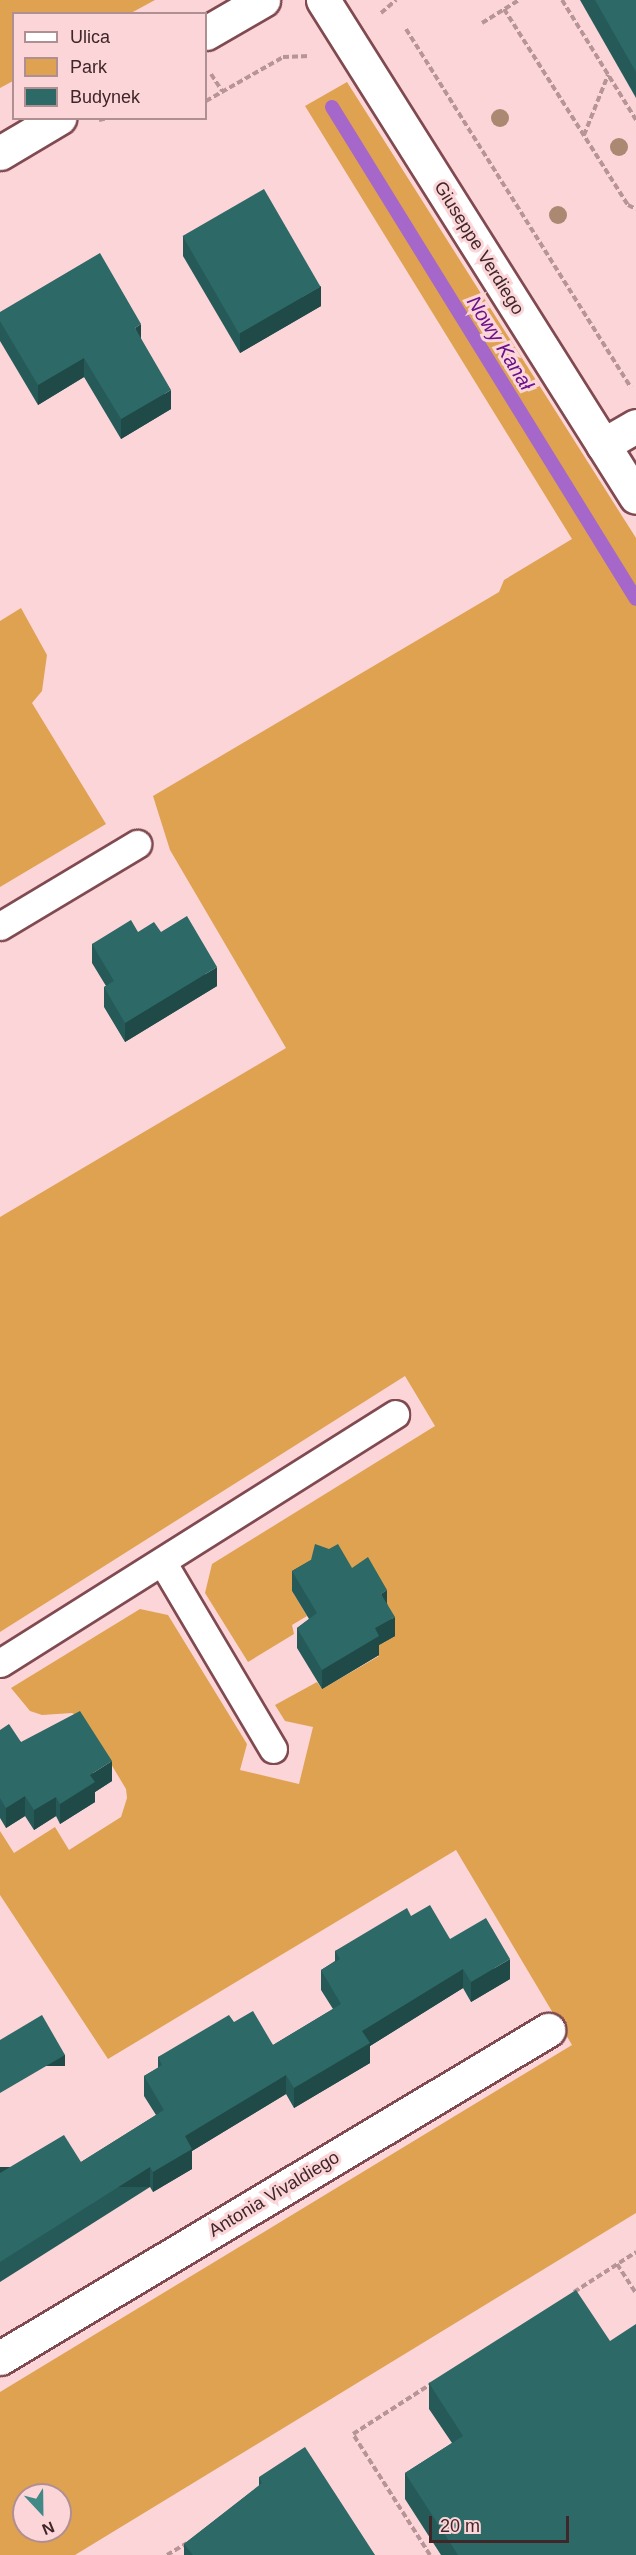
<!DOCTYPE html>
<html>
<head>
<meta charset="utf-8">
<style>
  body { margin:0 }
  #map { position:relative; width:636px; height:2555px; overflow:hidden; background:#fcd5d8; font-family:Helvetica,sans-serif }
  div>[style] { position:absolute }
  .green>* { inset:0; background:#dfa251 }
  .stream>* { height:14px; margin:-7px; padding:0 7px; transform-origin:7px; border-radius:7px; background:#a567ca }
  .path>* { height:4px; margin-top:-2px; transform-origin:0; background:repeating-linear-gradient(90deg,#b69497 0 6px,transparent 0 9px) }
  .roads { filter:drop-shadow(2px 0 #804a51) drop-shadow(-2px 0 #804a51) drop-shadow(0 2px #804a51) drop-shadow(0 -2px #804a51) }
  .lane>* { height:27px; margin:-13.5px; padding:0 13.5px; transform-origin:13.5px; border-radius:13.5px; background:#fff }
  .street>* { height:33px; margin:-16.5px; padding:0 16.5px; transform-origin:16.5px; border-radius:16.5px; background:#fff }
  .secondary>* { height:33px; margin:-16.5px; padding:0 16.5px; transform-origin:16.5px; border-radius:16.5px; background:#fff }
  .trees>* { width:18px; height:18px; margin:-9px; border-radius:50%; background:#ab8871 }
  .wall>* { inset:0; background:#265a59 }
  .shaded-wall>* { inset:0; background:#1f4a48; transform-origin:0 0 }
  .building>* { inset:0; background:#2c6967; transform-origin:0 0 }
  span { translate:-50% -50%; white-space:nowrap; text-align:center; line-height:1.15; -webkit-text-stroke:6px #fcd5d8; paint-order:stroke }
  .street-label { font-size:18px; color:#3f2629 }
  .water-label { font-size:20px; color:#69138f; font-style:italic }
  .legend { position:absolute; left:12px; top:12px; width:195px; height:108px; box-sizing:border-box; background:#fcd5d8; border:2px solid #b08f92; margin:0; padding:8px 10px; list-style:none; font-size:18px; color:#3f2629 }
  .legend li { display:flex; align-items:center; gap:12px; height:30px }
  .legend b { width:30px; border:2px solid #b08f92 }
  .north { position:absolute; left:12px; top:2483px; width:60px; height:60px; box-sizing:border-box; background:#fcd5d8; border:2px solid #b08f92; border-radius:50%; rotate:158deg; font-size:16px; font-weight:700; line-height:24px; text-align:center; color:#3f2629 }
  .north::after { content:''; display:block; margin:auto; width:21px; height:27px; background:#418986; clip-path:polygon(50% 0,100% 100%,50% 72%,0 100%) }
  .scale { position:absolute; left:429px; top:2516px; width:140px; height:27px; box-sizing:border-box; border:3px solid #3f2629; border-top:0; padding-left:8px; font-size:18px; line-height:21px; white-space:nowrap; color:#3f2629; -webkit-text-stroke:4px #fcd5d8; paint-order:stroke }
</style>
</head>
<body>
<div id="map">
  <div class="green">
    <i style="clip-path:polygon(0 0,155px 0,131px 13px,14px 14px,13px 81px,0 88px)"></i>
    <i style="clip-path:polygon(evenodd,347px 82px,636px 538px,636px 2213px,75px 2555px,0 2555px,0 2392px,572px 2045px,456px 1850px,108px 2059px,0 1895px,0 1831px,14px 1853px,55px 1827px,69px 1850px,121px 1817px,127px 1798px,126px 1789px,84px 1719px,72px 1713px,42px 1715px,30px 1711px,11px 1688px,140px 1609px,168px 1615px,247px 1744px,240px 1770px,299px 1784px,313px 1727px,285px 1721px,275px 1705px,317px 1682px,322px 1689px,379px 1656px,292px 1591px,307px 1616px,292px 1625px,294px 1634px,248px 1662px,205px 1593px,212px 1564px,435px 1426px,405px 1376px,0 1632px,0 1217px,286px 1048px,170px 850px,153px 796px,499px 592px,504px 580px,572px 539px,305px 106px,347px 82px,24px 2495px,60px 2495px,60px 2531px,24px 2531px,24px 2495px)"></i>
    <i style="clip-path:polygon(21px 608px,47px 655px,42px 691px,32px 703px,106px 824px,0 887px,0 621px)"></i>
  </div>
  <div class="stream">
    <i style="left:332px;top:107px;width:578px;rotate:58.29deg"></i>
  </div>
  <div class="path">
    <i style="left:562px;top:0;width:141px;rotate:58.3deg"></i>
    <i style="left:504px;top:9px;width:232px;rotate:57.7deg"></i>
    <i style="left:628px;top:205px;width:9px;rotate:27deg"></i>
    <i style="left:381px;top:13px;width:20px;rotate:-41deg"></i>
    <i style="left:482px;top:23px;width:44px;rotate:-31.9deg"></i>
    <i style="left:406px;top:29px;width:423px;rotate:57.9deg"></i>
    <i style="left:211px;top:74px;width:20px;rotate:57deg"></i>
    <i style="left:206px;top:101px;width:89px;rotate:-29.7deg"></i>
    <i style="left:283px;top:57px;width:27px;rotate:-2deg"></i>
    <i style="left:99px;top:120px;width:9px;rotate:-13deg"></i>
    <i style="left:584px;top:135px;width:65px;rotate:-68.2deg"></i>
    <i style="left:617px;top:2264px;width:35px;rotate:57deg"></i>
    <i style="left:574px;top:2292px;width:74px;rotate:-32.8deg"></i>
    <i style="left:167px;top:2555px;width:23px;rotate:-31deg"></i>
    <i style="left:430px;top:2555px;width:143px;rotate:-122.5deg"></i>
    <i style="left:353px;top:2434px;width:93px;rotate:-32.7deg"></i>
  </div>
  <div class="roads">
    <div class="lane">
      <i style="left:0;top:926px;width:160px;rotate:-30.9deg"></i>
      <i style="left:163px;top:1563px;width:216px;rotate:59.4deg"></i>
      <i style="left:0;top:1663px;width:467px;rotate:-32.2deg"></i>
    </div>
    <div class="street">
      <i style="left:323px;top:0;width:587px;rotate:57.8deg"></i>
      <i style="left:603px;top:445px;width:38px;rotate:-30deg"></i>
      <i style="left:0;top:2358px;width:639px;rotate:-30.9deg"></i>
    </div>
    <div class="secondary">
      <i style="left:206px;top:33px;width:66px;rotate:-30.1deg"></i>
      <i style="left:0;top:153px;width:69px;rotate:-30.7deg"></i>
    </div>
  </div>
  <div class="trees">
    <i style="left:500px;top:118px"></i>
    <i style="left:619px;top:147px"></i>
    <i style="left:558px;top:215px"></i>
  </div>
  <div class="wall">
    <i style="clip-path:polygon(580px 0,636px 0,636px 98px)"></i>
    <i style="clip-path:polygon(183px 236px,321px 306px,240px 353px,183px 256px)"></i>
    <i style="clip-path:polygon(0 312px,141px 339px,171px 409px,121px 439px,84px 377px,38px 405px,0 341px)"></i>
    <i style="clip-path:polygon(138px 932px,161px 932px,217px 986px,125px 1042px,104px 1007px,104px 987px,106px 986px,92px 963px,92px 944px)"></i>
    <i style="clip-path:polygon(311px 1560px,352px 1568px,387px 1603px,395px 1636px,379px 1645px,379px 1655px,322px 1689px,297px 1648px,297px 1628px,309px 1619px,292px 1591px,292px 1571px)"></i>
    <i style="clip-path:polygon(0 1730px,21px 1742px,112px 1781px,95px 1792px,95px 1802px,60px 1824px,56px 1816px,34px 1830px,25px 1816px,6px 1828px,0 1818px)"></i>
    <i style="clip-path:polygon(411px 1916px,450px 1939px,510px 1979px,471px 2002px,463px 1988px,370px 2046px,370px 2063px,294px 2108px,286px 2094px,192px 2151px,192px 2169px,153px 2192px,150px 2187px,0 2282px,0 2173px,81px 2162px,156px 2115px,144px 2096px,144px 2076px,158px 2068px,158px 2057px,234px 2022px,273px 2045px,333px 2009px,321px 1990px,321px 1970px,335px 1961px,335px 1951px)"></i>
    <i style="clip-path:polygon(610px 2341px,636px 2555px,441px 2555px,405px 2499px,405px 2473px,452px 2443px,429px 2409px,429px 2383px)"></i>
    <i style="clip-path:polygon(259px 2477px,375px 2555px,184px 2555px,184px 2544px,259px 2486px)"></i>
  </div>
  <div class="shaded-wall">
    <i style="clip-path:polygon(321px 286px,321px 306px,240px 353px,240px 333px)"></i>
    <i style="clip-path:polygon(141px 324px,141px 344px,135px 328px)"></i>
    <i style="clip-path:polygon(84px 358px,84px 377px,38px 405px,38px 385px)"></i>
    <i style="clip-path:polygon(171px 390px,171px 409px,121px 439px,121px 419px)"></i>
    <i style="clip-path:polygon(217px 967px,217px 986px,125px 1042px,125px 1023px)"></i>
    <i style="clip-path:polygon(387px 1590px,387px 1609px,381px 1594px)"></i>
    <i style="clip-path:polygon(395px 1617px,395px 1636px,379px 1645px,379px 1655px,322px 1689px,322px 1670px,375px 1628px)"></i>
    <i style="clip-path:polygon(112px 1761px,112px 1781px,95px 1792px,95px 1802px,60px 1824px,60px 1804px,90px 1775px)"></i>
    <i style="clip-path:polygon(25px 1796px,25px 1816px,6px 1828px,6px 1808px)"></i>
    <i style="clip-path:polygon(56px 1797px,56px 1816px,34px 1830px,34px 1810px)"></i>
    <i style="clip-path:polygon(510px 1959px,510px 1979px,471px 2002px,471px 1982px)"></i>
    <i style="clip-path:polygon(463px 1969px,463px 1988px,370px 2046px,370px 2063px,294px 2108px,294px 2088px,362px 2031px)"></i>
    <i style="left:65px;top:2055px;width:11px;height:75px;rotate:90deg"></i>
    <i style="clip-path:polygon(286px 2075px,286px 2094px,192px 2151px,192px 2169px,153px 2192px,153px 2172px,185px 2136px)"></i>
    <i style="left:150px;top:2167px;width:20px;height:178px;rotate:90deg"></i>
  </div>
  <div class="building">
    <i style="clip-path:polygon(595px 0,636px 0,636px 72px)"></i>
    <i style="left:264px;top:189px;width:113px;height:94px;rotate:60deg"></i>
    <i style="clip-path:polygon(100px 253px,141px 324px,135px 328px,171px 390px,121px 419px,84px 358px,38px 385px,0 321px,0 312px)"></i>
    <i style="clip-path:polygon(187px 916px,217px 967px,125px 1023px,104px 987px,114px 981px,92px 944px,131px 920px,138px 932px,154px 922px,161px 932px)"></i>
    <i style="clip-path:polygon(315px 1544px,329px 1549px,338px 1544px,352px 1568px,368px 1557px,387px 1590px,381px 1594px,395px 1617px,375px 1628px,379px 1636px,322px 1670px,297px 1628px,317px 1613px,292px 1571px,311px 1560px)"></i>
    <i style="clip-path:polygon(80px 1711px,112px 1761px,90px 1775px,95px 1782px,60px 1804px,56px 1797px,34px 1810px,25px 1796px,6px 1808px,0 1798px,0 1730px,9px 1724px,21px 1742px)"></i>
    <i style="clip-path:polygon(430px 1905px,450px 1939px,486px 1918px,510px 1959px,471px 1982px,463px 1969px,362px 2031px,370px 2043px,294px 2088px,286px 2075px,185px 2136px,192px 2149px,153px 2172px,150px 2167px,0 2262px,0 2173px,64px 2135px,81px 2162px,164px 2110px,144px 2076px,162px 2065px,158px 2057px,229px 2015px,234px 2022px,253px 2011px,273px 2045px,341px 2004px,321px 1970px,340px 1959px,335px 1951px,407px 1908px,411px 1916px)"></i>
    <i style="clip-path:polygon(42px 2015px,65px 2055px,0 2093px,0 2040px)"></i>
    <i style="clip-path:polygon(576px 2290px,610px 2341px,636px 2324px,636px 2555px,458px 2555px,405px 2473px,463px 2436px,429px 2383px)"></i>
    <i style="clip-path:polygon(305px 2447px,375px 2555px,193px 2555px,184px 2544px,262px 2483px,259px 2477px)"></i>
  </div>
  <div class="street-label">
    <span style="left:479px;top:248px;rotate:58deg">Giuseppe Verdiego</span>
    <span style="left:274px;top:2194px;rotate:-31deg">Antonia Vivaldiego</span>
  </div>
  <div class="water-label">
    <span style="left:500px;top:343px;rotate:58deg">Nowy Kanał</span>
  </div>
  <ul class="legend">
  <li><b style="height:8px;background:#fff"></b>Ulica</li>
  <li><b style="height:16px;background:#dfa251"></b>Park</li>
  <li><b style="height:16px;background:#2c6967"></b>Budynek</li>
  </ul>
  <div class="north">N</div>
  <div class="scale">20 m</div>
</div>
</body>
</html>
